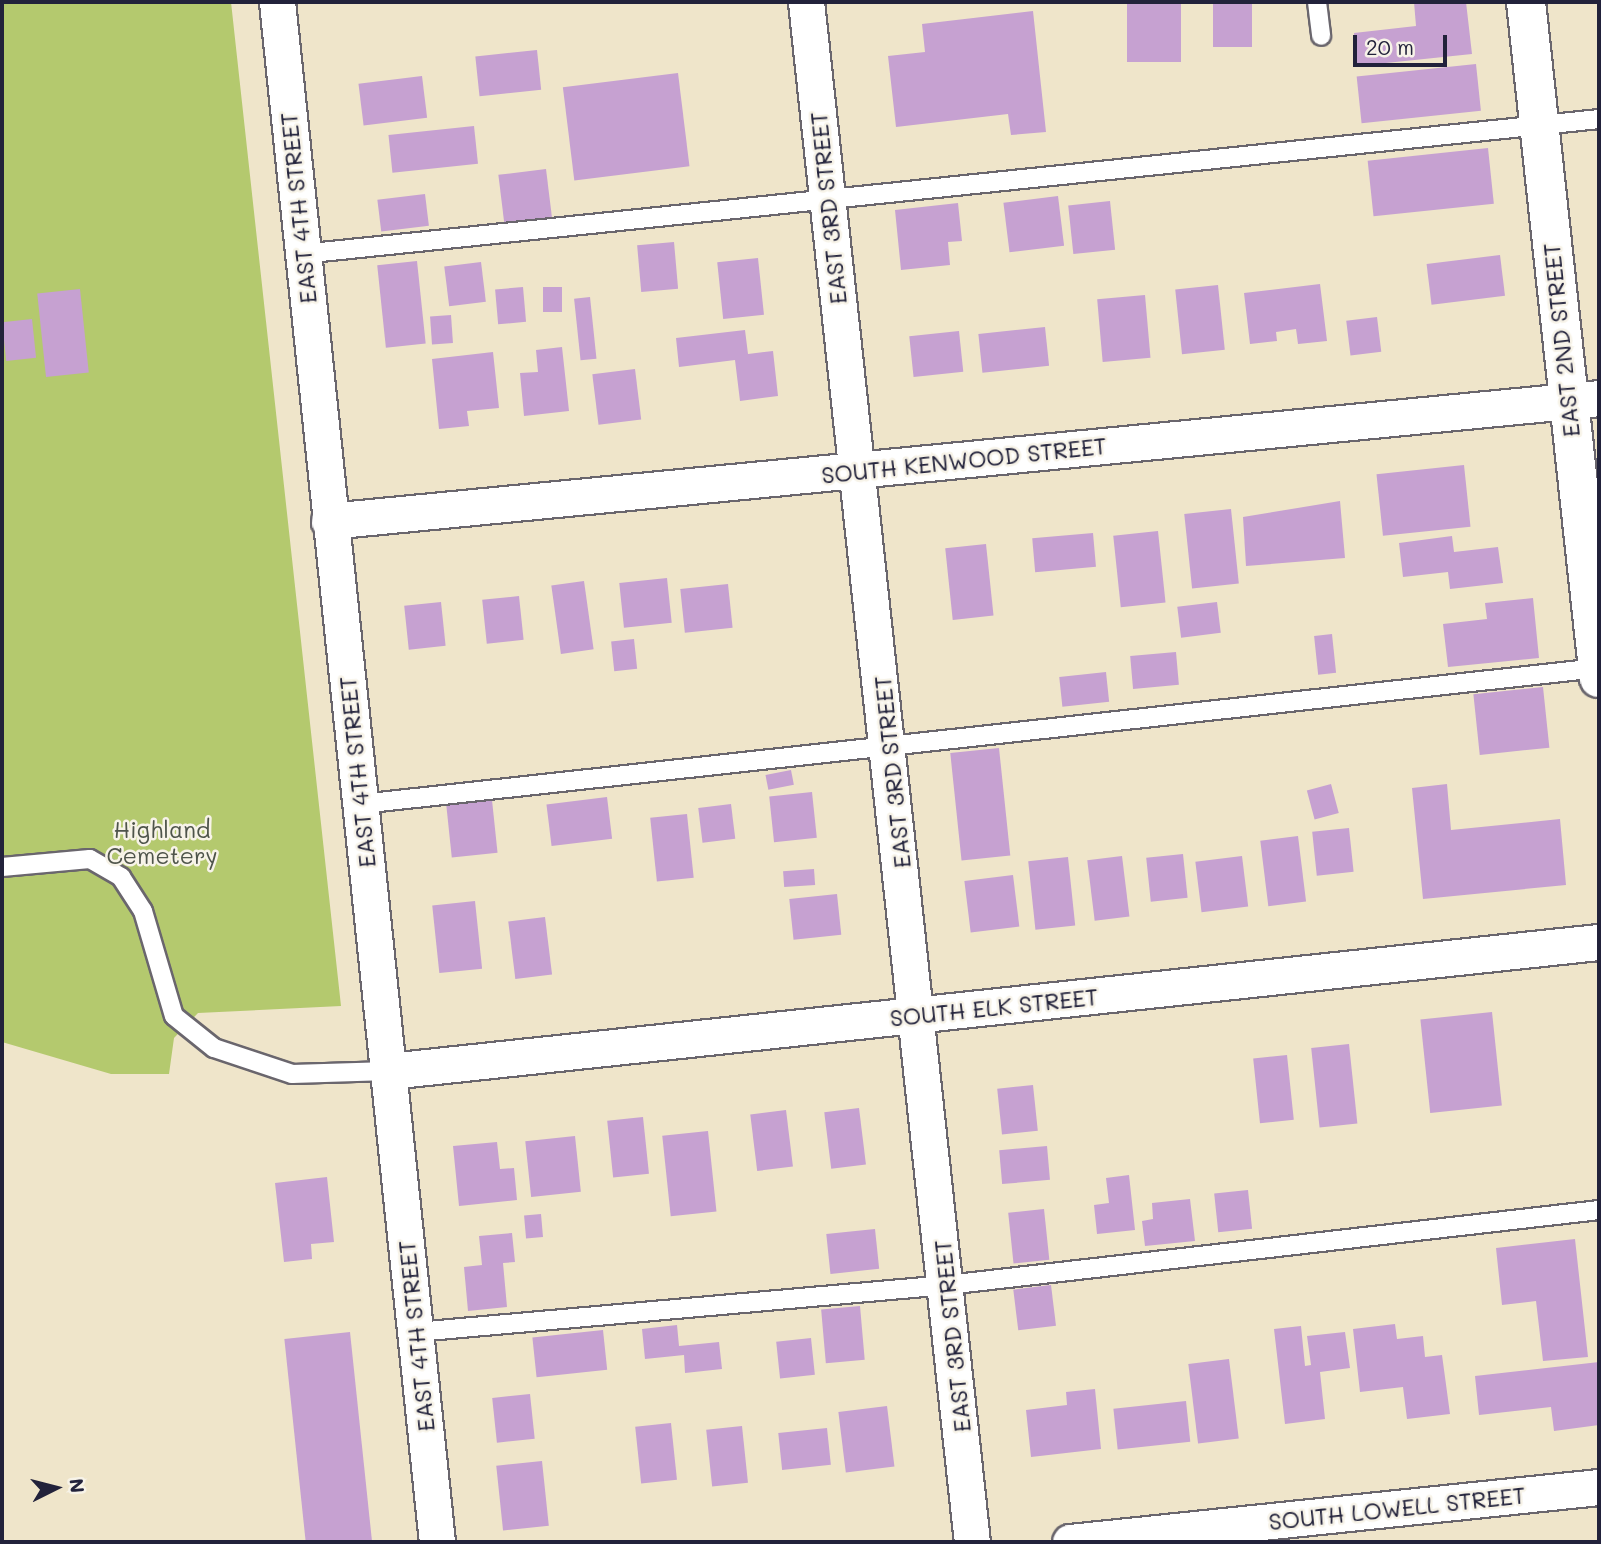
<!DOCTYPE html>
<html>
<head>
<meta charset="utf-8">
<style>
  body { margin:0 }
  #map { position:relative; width:1601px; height:1544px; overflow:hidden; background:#efe5ca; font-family:Mali,sans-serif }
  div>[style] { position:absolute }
  .green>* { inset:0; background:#b4c96e }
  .building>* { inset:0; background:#c6a1d1; transform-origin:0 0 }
  .roads { filter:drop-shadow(2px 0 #6a666d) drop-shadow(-2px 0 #6a666d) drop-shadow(0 2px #6a666d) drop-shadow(0 -2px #6a666d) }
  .lane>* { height:18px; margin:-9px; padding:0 9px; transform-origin:9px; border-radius:9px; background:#fff }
  .street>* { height:35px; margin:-17.5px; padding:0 17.5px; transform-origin:17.5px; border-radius:17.5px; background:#fff }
  .secondary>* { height:38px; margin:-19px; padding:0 19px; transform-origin:19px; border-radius:19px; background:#fff }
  span { translate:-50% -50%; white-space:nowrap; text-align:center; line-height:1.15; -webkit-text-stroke:5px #f7f3e8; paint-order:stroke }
  .street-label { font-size:23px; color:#22223b }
  .park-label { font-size:23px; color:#4e544a }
  .frame { position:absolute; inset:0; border:4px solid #22223b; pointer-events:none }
  .north { position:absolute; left:21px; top:1453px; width:70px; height:70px; -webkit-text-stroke:5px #f7f3e8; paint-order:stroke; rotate:84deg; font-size:19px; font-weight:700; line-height:28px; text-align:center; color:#22223b }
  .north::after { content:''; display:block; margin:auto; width:24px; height:32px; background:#22223b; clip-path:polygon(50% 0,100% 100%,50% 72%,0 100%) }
  .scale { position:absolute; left:1353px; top:35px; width:94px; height:32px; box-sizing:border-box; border:4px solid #22223b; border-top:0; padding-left:9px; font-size:21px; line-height:24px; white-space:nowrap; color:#22223b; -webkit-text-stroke:5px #f7f3e8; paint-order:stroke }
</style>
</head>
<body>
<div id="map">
  <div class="green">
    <i style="clip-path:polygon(2px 2px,231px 2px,341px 1006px,198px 1013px,174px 1038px,169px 1074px,111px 1074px,2px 1042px)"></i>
  </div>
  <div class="building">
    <i style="left:1127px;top:2px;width:54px;height:60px"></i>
    <i style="left:1213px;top:2px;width:39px;height:45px"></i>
    <i style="clip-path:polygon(1414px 2px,1466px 2px,1472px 54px,1357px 66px,1354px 33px,1416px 26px)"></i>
    <i style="clip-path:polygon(1033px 11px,1046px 132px,1011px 135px,1008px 114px,896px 127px,888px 56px,925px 52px,922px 24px)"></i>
    <i style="left:537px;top:50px;width:40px;height:62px;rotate:84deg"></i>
    <i style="left:1476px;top:64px;width:47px;height:120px;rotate:84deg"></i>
    <i style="left:678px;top:73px;width:94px;height:116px;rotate:83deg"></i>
    <i style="left:422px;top:76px;width:42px;height:64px;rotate:83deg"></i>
    <i style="left:474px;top:126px;width:38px;height:86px;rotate:84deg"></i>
    <i style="left:1488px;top:148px;width:56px;height:121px;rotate:84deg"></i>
    <i style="left:546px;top:169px;width:51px;height:48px;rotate:83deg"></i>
    <i style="left:425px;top:194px;width:32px;height:48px;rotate:83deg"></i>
    <i style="left:1058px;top:196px;width:50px;height:55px;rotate:83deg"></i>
    <i style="left:1110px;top:201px;width:49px;height:42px;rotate:84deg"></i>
    <i style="clip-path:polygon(958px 203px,962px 241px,948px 242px,950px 265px,901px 270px,895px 210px)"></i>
    <i style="left:674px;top:242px;width:47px;height:37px;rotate:85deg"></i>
    <i style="left:1500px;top:255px;width:41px;height:74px;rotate:83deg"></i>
    <i style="left:758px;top:258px;width:57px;height:41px;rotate:84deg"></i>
    <i style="left:417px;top:261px;width:83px;height:40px;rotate:84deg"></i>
    <i style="left:481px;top:262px;width:40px;height:37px;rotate:83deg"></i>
    <i style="clip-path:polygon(1320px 284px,1327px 341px,1298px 344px,1296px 329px,1276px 332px,1277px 341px,1250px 344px,1244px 293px)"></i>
    <i style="left:1218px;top:285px;width:65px;height:43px;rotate:84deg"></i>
    <i style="left:523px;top:287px;width:35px;height:28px;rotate:85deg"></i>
    <i style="left:543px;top:287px;width:19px;height:25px"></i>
    <i style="left:80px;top:289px;width:84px;height:43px;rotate:84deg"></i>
    <i style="left:1145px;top:295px;width:63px;height:48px;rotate:85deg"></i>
    <i style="left:590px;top:297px;width:62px;height:16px;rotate:84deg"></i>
    <i style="left:451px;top:315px;width:28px;height:21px;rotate:86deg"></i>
    <i style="left:1377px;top:317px;width:35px;height:31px;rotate:83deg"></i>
    <i style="left:32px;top:319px;width:39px;height:30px;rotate:84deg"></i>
    <i style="left:1045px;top:327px;width:39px;height:67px;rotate:84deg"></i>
    <i style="clip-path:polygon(745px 330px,748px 354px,773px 351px,778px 396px,740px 401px,735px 360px,679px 367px,676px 338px)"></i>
    <i style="left:959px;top:331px;width:41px;height:50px;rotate:84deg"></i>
    <i style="clip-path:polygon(562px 347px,569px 411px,524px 416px,520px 373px,538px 372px,536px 350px)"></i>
    <i style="clip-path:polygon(493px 352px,499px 408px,467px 411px,469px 426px,439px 429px,432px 359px)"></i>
    <i style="left:635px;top:369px;width:51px;height:43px;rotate:83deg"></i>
    <i style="left:1464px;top:465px;width:62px;height:88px;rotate:84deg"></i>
    <i style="clip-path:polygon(1340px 501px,1345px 558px,1246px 566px,1243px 517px)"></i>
    <i style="left:1231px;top:509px;width:75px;height:47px;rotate:84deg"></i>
    <i style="left:1158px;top:531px;width:72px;height:45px;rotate:84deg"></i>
    <i style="left:1093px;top:533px;width:34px;height:61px;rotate:85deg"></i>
    <i style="clip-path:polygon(1452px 536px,1454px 552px,1498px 547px,1503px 583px,1450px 589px,1448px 572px,1403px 577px,1399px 543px)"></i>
    <i style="left:986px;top:544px;width:72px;height:41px;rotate:84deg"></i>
    <i style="left:667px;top:578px;width:45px;height:48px;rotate:84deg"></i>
    <i style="left:584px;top:581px;width:69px;height:33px;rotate:82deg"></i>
    <i style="left:728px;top:584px;width:44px;height:48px;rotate:84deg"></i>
    <i style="left:519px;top:596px;width:44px;height:37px;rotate:84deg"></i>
    <i style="clip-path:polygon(1533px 598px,1539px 658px,1448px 667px,1443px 624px,1487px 619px,1485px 603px)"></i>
    <i style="left:441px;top:602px;width:44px;height:37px;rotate:84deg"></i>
    <i style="left:1217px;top:602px;width:31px;height:40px;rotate:83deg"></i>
    <i style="left:1332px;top:634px;width:39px;height:18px;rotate:84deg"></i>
    <i style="left:634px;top:639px;width:30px;height:23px;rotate:84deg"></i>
    <i style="left:1176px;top:652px;width:33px;height:46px;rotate:85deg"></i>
    <i style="left:1106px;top:672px;width:30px;height:47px;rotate:84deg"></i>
    <i style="left:1543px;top:687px;width:61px;height:70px;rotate:84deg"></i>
    <i style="left:999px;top:748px;width:108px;height:49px;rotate:84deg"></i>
    <i style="left:791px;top:770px;width:15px;height:26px;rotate:79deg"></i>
    <i style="left:1331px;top:784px;width:30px;height:25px;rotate:75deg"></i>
    <i style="clip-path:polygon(1447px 784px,1451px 830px,1560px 819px,1566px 885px,1423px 899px,1412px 788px)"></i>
    <i style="left:812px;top:792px;width:46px;height:43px;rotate:84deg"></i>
    <i style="left:607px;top:797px;width:42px;height:61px;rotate:83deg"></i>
    <i style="left:492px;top:800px;width:53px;height:46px;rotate:84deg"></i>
    <i style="left:731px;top:804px;width:35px;height:33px;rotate:83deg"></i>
    <i style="left:687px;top:814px;width:64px;height:37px;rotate:84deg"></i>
    <i style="left:1349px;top:828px;width:44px;height:37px;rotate:84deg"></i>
    <i style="left:1298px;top:836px;width:66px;height:38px;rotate:83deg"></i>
    <i style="left:1183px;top:854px;width:44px;height:37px;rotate:84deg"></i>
    <i style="left:1122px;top:856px;width:61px;height:35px;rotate:83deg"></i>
    <i style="left:1242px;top:856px;width:51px;height:47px;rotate:83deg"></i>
    <i style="left:1068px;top:857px;width:69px;height:40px;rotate:84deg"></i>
    <i style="left:814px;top:869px;width:16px;height:31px;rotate:86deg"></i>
    <i style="left:1013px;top:875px;width:52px;height:49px;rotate:83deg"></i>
    <i style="left:837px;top:894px;width:41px;height:48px;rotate:84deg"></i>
    <i style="left:475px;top:901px;width:68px;height:43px;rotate:84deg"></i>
    <i style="left:545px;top:917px;width:58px;height:37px;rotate:83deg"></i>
    <i style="left:1492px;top:1012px;width:94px;height:72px;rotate:84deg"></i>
    <i style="left:1349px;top:1044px;width:80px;height:38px;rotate:84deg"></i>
    <i style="left:1287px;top:1055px;width:65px;height:34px;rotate:84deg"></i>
    <i style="left:1033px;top:1085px;width:46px;height:36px;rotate:84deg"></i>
    <i style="left:859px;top:1108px;width:57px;height:35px;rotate:83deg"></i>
    <i style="left:786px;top:1110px;width:57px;height:36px;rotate:83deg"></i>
    <i style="left:643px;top:1117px;width:57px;height:36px;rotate:84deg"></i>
    <i style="left:708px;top:1131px;width:81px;height:46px;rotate:84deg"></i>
    <i style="left:575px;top:1136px;width:56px;height:50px;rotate:84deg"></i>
    <i style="clip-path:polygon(497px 1142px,500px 1169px,514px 1168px,517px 1200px,459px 1206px,453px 1146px)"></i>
    <i style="left:1047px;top:1146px;width:34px;height:48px;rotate:85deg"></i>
    <i style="clip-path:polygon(1129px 1175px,1135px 1230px,1097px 1234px,1094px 1205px,1109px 1203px,1106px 1178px)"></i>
    <i style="clip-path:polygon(327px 1177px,334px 1242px,311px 1244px,312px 1259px,284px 1262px,275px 1183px)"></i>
    <i style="left:1248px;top:1190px;width:39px;height:34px;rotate:84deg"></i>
    <i style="clip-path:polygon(1190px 1199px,1195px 1241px,1145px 1246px,1142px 1221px,1153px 1219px,1152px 1203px)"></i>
    <i style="left:1044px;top:1209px;width:51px;height:36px;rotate:84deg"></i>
    <i style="left:541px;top:1214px;width:23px;height:17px;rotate:85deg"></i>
    <i style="left:875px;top:1229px;width:40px;height:49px;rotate:84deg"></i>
    <i style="clip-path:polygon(512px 1233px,515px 1262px,503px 1263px,507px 1307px,468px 1311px,464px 1267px,482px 1265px,479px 1236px)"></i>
    <i style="clip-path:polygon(1575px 1239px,1588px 1357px,1543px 1361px,1536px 1301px,1502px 1305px,1496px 1248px)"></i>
    <i style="left:1051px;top:1285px;width:41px;height:38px;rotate:83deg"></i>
    <i style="left:860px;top:1306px;width:54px;height:39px;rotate:85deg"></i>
    <i style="clip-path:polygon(1395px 1324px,1397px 1339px,1423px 1336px,1425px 1357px,1442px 1355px,1450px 1414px,1407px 1419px,1403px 1387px,1360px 1392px,1353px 1329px)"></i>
    <i style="clip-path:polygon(677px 1325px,679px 1346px,719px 1342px,722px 1369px,685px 1373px,684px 1355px,645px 1359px,642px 1329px)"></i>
    <i style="clip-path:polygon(1301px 1326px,1305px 1366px,1311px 1365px,1307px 1336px,1345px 1332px,1350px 1368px,1320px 1372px,1325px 1419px,1285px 1424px,1274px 1329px)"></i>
    <i style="left:603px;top:1330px;width:40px;height:71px;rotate:84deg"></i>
    <i style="left:350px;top:1332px;width:211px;height:66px;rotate:84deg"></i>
    <i style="left:811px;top:1338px;width:37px;height:35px;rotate:84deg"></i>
    <i style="left:1229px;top:1359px;width:80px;height:41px;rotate:83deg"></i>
    <i style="clip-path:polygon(1599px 1362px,1599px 1425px,1554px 1431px,1551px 1407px,1479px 1415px,1475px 1376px)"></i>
    <i style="clip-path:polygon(1095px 1389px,1101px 1449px,1031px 1457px,1026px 1410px,1067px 1405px,1066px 1392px)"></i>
    <i style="left:530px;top:1394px;width:45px;height:38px;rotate:84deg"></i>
    <i style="left:1186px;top:1401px;width:41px;height:73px;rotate:84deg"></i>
    <i style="left:887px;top:1406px;width:61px;height:49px;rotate:83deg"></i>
    <i style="left:671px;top:1423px;width:57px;height:36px;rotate:84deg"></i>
    <i style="left:742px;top:1426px;width:57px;height:36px;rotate:84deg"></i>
    <i style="left:827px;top:1428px;width:37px;height:49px;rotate:84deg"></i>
    <i style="left:542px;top:1461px;width:65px;height:46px;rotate:84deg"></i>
  </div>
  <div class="roads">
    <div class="lane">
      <i style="left:1317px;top:2px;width:34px;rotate:83deg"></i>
      <i style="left:302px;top:254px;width:1304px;rotate:-5.94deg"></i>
      <i style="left:361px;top:804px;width:1245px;rotate:-6.27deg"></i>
      <i style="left:2px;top:867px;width:88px;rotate:-5.2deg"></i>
      <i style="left:90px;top:859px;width:36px;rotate:30deg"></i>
      <i style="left:121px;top:877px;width:40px;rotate:57.1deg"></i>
      <i style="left:143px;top:911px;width:109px;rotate:73.6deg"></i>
      <i style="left:174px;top:1016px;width:51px;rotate:38.7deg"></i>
      <i style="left:214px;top:1048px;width:82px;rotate:18.4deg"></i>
      <i style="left:292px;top:1074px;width:97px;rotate:-1.8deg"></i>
      <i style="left:416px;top:1332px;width:533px;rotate:-5.06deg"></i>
      <i style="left:947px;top:1285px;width:656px;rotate:-6.56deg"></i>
    </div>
    <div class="street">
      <i style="left:277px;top:2px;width:1548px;rotate:84.07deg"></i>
      <i style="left:806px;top:2px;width:1549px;rotate:83.85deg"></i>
      <i style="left:329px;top:521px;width:1276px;rotate:-5.53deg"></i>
      <i style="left:389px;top:1071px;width:1217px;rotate:-6.09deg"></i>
      <i style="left:1070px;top:1542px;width:532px;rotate:-5.94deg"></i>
    </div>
    <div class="secondary">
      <i style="left:1526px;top:2px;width:680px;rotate:83.84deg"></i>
    </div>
  </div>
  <div class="street-label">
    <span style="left:298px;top:208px;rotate:-96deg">EAST 4TH STREET</span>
    <span style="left:828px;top:208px;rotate:-96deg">EAST 3RD STREET</span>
    <span style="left:1561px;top:340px;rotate:-96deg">EAST 2ND STREET</span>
    <span style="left:964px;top:460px;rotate:-6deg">SOUTH KENWOOD STREET</span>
    <span style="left:357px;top:772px;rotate:-96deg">EAST 4TH STREET</span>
    <span style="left:892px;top:772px;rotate:-96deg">EAST 3RD STREET</span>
    <span style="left:994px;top:1007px;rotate:-6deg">SOUTH ELK STREET</span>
    <span style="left:416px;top:1336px;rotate:-96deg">EAST 4TH STREET</span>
    <span style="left:952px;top:1336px;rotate:-96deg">EAST 3RD STREET</span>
    <span style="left:1397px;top:1508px;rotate:-6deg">SOUTH LOWELL STREET</span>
  </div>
  <div class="park-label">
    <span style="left:162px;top:842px">Highland<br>Cemetery</span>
  </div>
  <div class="frame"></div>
  <div class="north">N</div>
  <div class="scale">20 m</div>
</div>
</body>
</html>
